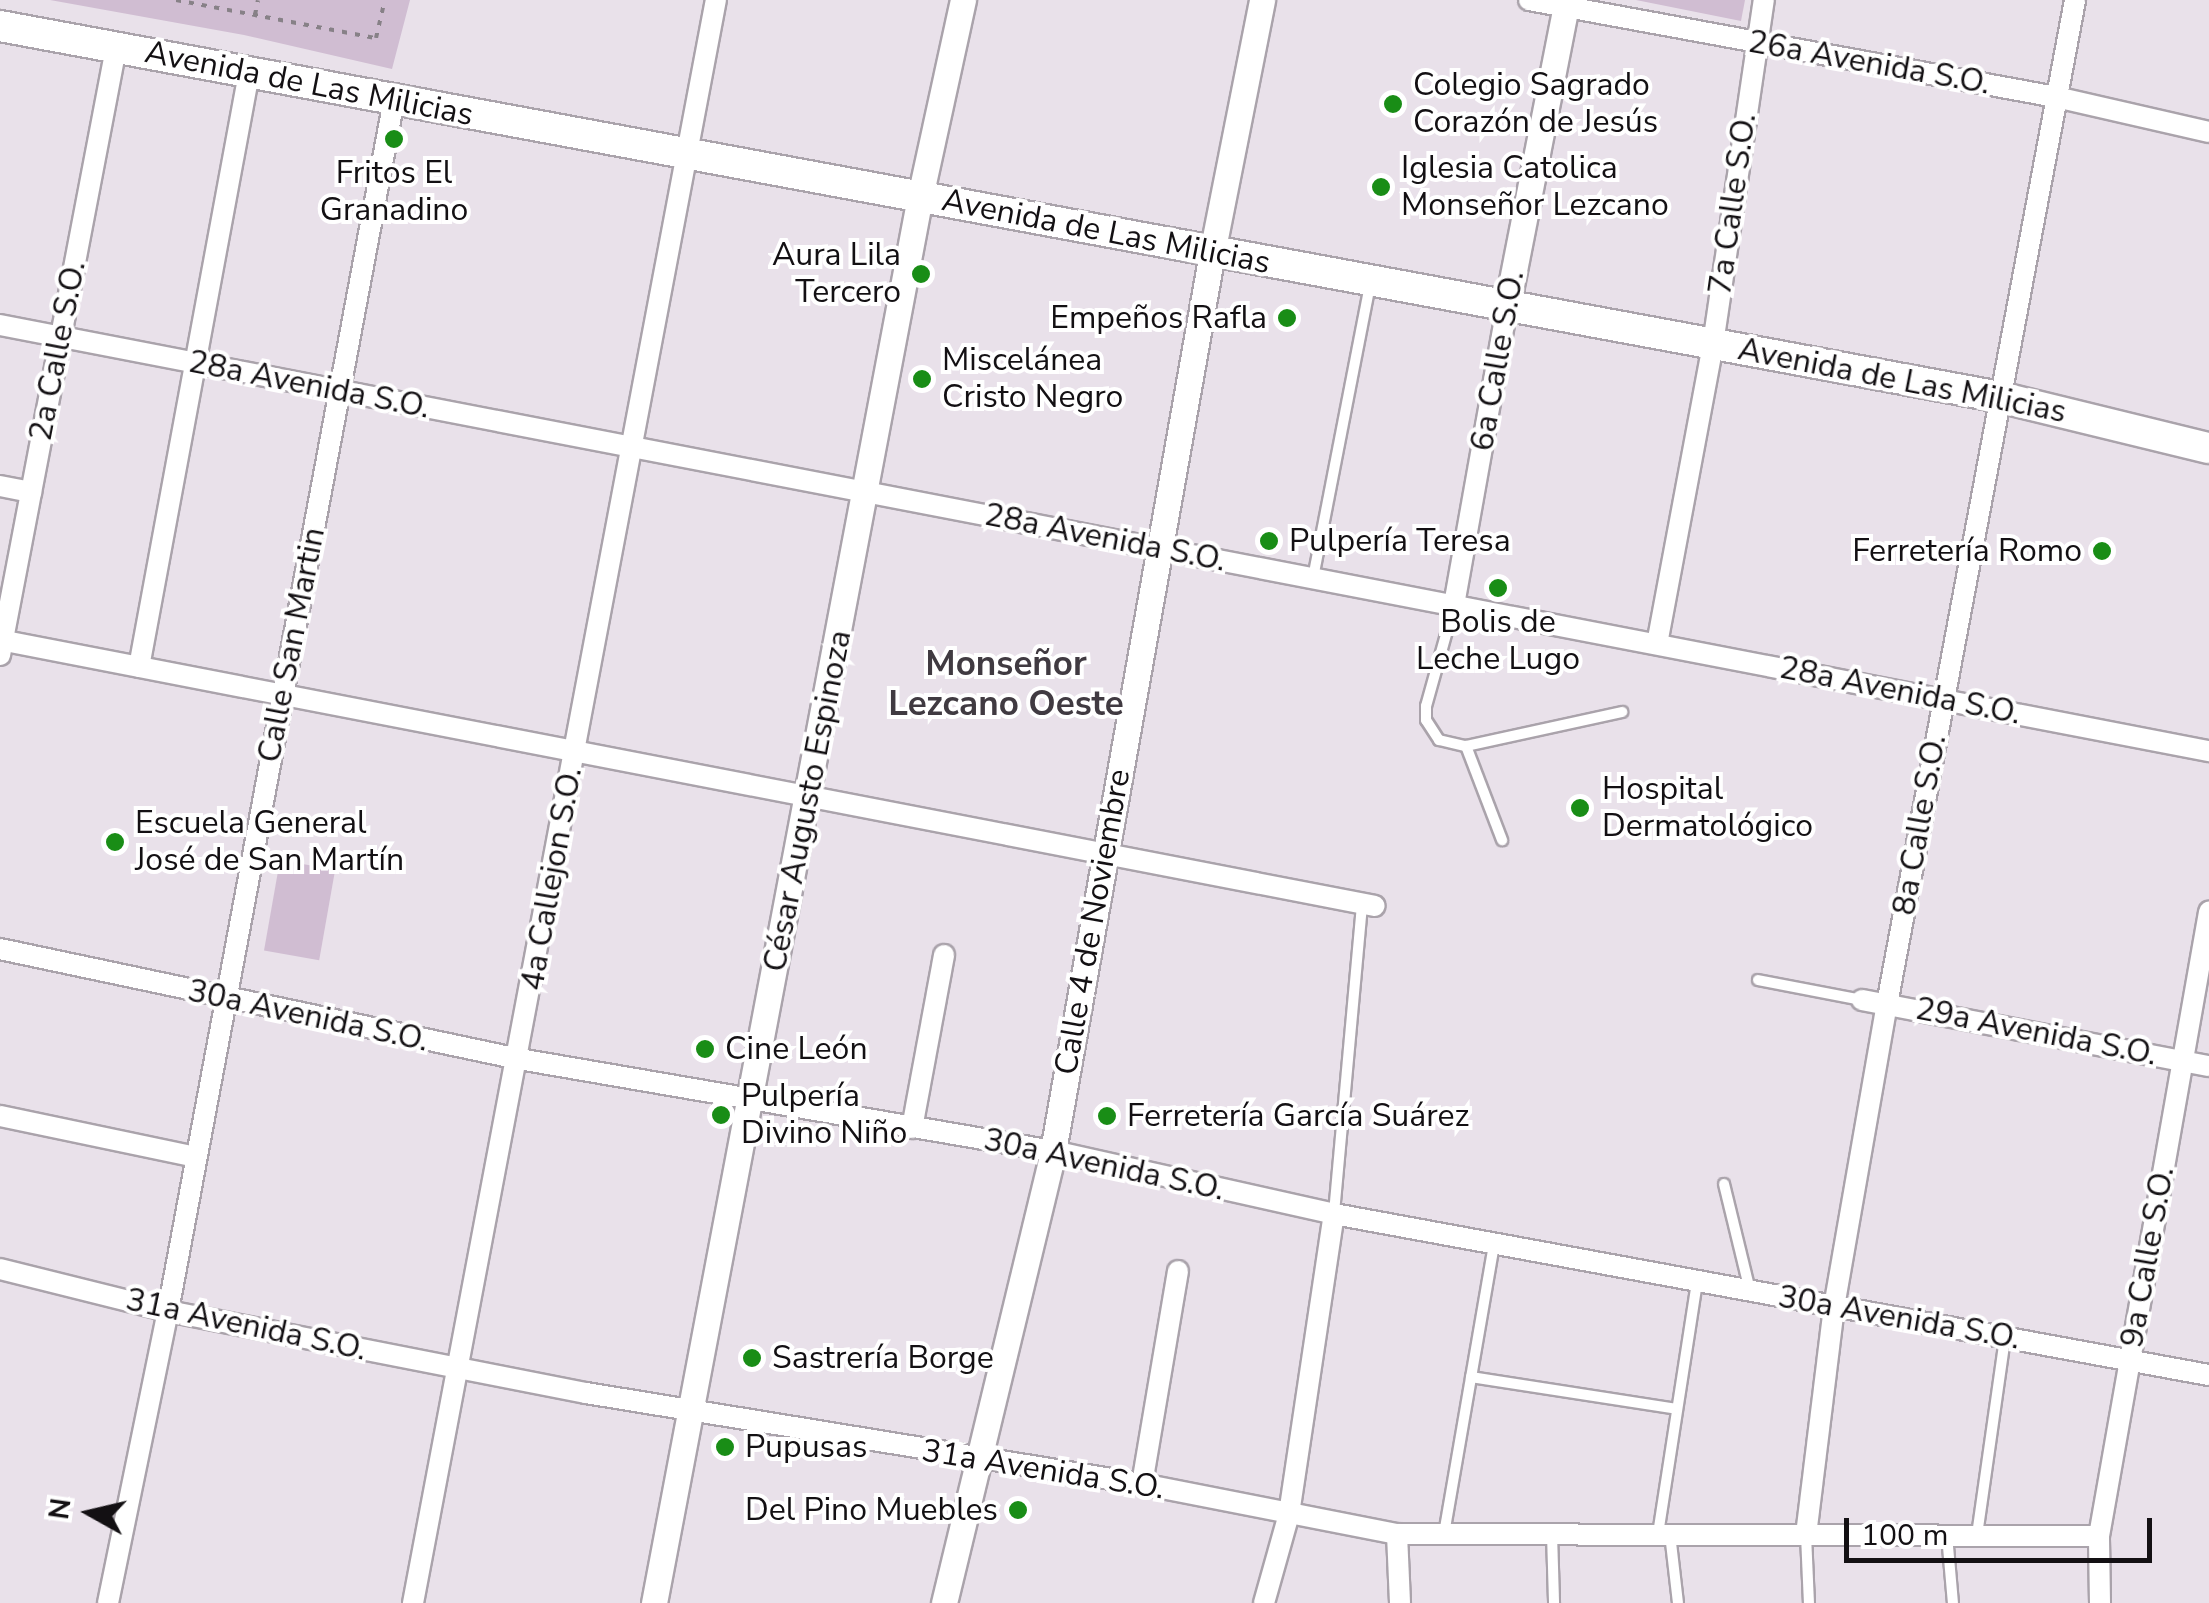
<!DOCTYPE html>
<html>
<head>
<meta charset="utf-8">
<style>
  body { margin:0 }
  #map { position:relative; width:2209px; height:1603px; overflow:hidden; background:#e9e1ea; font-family:"Nunito Sans",sans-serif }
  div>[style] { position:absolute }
  .green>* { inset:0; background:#d0bdd2; transform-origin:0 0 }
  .path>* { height:4px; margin-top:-2px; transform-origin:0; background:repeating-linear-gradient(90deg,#878187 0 5px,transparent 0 13px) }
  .roads { filter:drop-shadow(2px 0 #aaa3ab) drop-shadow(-2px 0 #aaa3ab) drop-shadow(0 2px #aaa3ab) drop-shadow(0 -2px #aaa3ab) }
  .service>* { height:10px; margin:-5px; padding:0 5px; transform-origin:5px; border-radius:5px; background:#fff }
  .minor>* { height:20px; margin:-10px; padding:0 10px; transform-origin:10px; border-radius:10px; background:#fff }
  .tertiary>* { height:25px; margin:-12.5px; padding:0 12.5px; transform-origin:12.5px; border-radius:12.5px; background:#fff }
  .secondary>* { height:30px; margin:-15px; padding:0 15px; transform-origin:15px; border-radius:15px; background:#fff }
  .dots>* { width:28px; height:28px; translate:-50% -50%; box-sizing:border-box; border:5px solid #fff; border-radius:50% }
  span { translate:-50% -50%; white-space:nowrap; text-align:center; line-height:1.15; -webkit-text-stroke:8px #fff; paint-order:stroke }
  .street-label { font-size:32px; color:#131013 }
  .poi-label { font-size:32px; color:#131013 }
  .left { translate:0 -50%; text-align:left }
  .right { translate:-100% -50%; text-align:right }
  .neighbourhood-label { font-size:35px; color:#403a41; font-weight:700 }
  .north { position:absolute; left:40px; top:1463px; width:100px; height:100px; -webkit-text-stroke:8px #fff; paint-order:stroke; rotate:278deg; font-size:28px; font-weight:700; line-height:40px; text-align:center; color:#131013 }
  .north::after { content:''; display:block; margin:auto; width:35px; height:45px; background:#131013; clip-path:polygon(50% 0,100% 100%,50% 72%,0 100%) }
  .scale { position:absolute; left:1844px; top:1518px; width:308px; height:45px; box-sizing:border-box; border:5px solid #131013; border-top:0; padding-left:12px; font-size:30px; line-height:35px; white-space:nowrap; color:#131013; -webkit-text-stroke:8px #fff; paint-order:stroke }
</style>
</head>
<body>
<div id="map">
  <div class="green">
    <i style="clip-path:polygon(50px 0,410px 0,392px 69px,244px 35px)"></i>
    <i style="clip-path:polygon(1636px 0,1745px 0,1741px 21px)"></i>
    <i style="left:280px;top:860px;width:56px;height:92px;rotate:10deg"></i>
  </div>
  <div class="path">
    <i style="left:176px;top:0;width:204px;rotate:10.8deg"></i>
    <i style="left:376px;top:38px;width:39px;rotate:-77deg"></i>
    <i style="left:255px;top:15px;width:15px;rotate:-79deg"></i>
  </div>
  <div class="roads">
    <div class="service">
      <i style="left:1313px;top:578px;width:299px;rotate:-79deg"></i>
      <i style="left:1454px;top:606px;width:104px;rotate:105.6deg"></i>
      <i style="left:1426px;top:706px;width:14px;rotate:90deg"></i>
      <i style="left:1426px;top:720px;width:24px;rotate:57deg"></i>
      <i style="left:1439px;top:740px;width:28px;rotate:13deg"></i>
      <i style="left:1466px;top:746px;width:160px;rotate:-12.3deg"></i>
      <i style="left:1466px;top:746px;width:101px;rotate:69deg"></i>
      <i style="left:1758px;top:980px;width:106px;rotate:10.9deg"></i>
      <i style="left:1724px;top:1184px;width:110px;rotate:76.3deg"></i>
      <i style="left:1334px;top:1213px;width:311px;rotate:-84.8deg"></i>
      <i style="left:1471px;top:1377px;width:208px;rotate:8.8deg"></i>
      <i style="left:1444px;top:1534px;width:294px;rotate:-80.2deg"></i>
      <i style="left:1552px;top:1534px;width:69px;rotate:88.3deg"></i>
      <i style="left:1658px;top:1534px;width:255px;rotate:-81.2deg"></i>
      <i style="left:1670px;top:1534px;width:69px;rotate:83.4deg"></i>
      <i style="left:1806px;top:1535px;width:68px;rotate:87.5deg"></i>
      <i style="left:1947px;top:1535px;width:68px;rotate:85deg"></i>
      <i style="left:1977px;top:1535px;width:199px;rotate:-81.9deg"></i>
    </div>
    <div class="minor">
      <i style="left:1529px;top:0;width:536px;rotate:10.43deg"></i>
      <i style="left:2056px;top:97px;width:157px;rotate:12.9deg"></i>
      <i style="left:0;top:325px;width:2250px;rotate:10.92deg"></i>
      <i style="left:0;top:486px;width:32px;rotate:11deg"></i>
      <i style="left:1454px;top:605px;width:304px;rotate:-79.9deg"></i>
      <i style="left:0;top:640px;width:1400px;rotate:10.95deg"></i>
      <i style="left:1657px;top:644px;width:305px;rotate:-79.4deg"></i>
      <i style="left:1713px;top:344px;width:348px;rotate:-81.6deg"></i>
      <i style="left:0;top:655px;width:618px;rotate:-79.18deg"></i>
      <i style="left:139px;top:667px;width:604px;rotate:-79.51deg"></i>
      <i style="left:0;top:949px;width:531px;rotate:11.97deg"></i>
      <i style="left:519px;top:1059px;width:542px;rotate:9.78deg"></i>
      <i style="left:1053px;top:1151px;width:288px;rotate:12.6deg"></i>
      <i style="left:1334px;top:1214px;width:890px;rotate:10.43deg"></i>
      <i style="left:1862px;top:1000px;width:353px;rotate:10.8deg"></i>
      <i style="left:0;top:1116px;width:200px;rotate:11.8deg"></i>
      <i style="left:912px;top:1128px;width:176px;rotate:-79.5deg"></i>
      <i style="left:0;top:1269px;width:173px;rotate:14deg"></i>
      <i style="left:168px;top:1311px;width:426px;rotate:11.1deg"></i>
      <i style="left:586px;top:1393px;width:563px;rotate:9.3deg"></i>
      <i style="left:1142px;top:1484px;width:260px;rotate:11.1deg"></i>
      <i style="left:1397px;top:1534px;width:702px;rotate:0.16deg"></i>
      <i style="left:1142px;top:1484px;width:216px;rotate:-80.4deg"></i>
      <i style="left:1397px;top:1534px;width:69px;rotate:87.5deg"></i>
      <i style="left:1806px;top:1535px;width:230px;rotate:-83deg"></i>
      <i style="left:1834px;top:1307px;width:308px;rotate:-80.1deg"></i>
      <i style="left:1887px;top:1004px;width:1021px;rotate:-79.39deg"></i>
      <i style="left:108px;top:1603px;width:298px;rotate:-78.4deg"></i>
      <i style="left:168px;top:1311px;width:1232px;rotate:-79.43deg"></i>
      <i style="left:413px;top:1603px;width:1631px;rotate:-79.3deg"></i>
      <i style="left:1264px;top:1603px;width:92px;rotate:-74.3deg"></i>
      <i style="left:1289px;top:1514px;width:303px;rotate:-81.5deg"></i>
      <i style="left:2100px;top:1603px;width:67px;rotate:-90.9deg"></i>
      <i style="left:2099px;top:1536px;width:634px;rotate:-80deg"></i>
    </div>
    <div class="tertiary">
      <i style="left:1507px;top:306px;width:312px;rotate:-78.9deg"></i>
      <i style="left:654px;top:1603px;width:1431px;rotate:-79.29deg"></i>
      <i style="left:920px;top:197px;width:202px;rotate:-77.7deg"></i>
      <i style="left:944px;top:1603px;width:465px;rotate:-76.4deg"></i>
      <i style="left:1053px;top:1151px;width:912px;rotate:-79.96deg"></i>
      <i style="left:1212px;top:253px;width:258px;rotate:-78.8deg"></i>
    </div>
    <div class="secondary">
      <i style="left:0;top:26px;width:2033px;rotate:10.51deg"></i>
      <i style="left:1999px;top:397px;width:216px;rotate:13.7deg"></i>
    </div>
  </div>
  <div class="dots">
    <i style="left:1393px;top:104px;background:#198d16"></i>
    <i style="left:394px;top:139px;background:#198d16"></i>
    <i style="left:1381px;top:187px;background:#198d16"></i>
    <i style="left:921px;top:274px;background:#198d16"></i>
    <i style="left:1287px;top:318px;background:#198d16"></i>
    <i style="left:922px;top:379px;background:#198d16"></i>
    <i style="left:1269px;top:541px;background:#198d16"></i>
    <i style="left:2102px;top:551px;background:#198d16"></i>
    <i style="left:1498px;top:588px;background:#198d16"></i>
    <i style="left:1580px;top:808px;background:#198d16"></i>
    <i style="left:115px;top:842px;background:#198d16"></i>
    <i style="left:705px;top:1049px;background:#198d16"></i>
    <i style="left:721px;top:1115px;background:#198d16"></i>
    <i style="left:1107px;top:1116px;background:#198d16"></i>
    <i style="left:752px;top:1358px;background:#198d16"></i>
    <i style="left:725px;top:1447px;background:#198d16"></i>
    <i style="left:1018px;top:1510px;background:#198d16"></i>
  </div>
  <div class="street-label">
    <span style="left:1869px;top:63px;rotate:10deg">26a Avenida S.O.</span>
    <span style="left:309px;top:84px;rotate:11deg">Avenida de Las Milicias</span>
    <span style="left:1733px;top:204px;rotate:-82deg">7a Calle S.O.</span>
    <span style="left:1106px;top:232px;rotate:11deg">Avenida de Las Milicias</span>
    <span style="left:58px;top:351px;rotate:-79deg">2a Calle S.O.</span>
    <span style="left:1498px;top:361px;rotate:-80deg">6a Calle S.O.</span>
    <span style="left:1902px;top:381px;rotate:11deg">Avenida de Las Milicias</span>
    <span style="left:309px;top:385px;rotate:11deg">28a Avenida S.O.</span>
    <span style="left:1105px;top:538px;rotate:11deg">28a Avenida S.O.</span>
    <span style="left:292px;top:645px;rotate:-79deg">Calle San Martin</span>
    <span style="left:1900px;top:691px;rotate:11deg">28a Avenida S.O.</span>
    <span style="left:808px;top:801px;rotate:-79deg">César Augusto Espinoza</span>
    <span style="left:1920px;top:825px;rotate:-80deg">8a Calle S.O.</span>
    <span style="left:552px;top:879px;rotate:-80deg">4a Callejon S.O.</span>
    <span style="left:1093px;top:922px;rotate:-80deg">Calle 4 de Noviembre</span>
    <span style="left:308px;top:1016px;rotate:12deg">30a Avenida S.O.</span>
    <span style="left:2036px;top:1032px;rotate:11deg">29a Avenida S.O.</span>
    <span style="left:1104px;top:1165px;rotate:12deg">30a Avenida S.O.</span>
    <span style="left:2148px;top:1257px;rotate:-80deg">9a Calle S.O.</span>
    <span style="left:1899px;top:1318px;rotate:10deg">30a Avenida S.O.</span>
    <span style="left:246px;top:1325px;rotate:12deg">31a Avenida S.O.</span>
    <span style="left:1043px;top:1470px;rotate:9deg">31a Avenida S.O.</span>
  </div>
  <div class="poi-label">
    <span class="left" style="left:1413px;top:104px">Colegio Sagrado<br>Corazón de Jesús</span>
    <span class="left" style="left:1401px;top:187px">Iglesia Catolica<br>Monseñor Lezcano</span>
    <span style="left:394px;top:192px">Fritos El<br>Granadino</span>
    <span class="right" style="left:901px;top:274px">Aura Lila<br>Tercero</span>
    <span class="right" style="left:1267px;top:318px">Empeños Rafla</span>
    <span class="left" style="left:942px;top:379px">Miscelánea<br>Cristo Negro</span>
    <span class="left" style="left:1289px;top:541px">Pulpería Teresa</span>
    <span class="right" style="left:2082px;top:551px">Ferretería Romo</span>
    <span style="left:1498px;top:641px">Bolis de<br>Leche Lugo</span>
    <span class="left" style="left:1602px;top:808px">Hospital<br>Dermatológico</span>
    <span class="left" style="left:135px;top:842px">Escuela General<br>José de San Martín</span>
    <span class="left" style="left:725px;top:1049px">Cine León</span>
    <span class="left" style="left:741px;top:1115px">Pulpería<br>Divino Niño</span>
    <span class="left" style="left:1127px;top:1116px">Ferretería García Suárez</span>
    <span class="left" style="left:772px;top:1358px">Sastrería Borge</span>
    <span class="left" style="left:745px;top:1447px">Pupusas</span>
    <span class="right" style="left:998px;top:1510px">Del Pino Muebles</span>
  </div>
  <div class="neighbourhood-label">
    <span style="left:1006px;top:684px">Monseñor<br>Lezcano Oeste</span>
  </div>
  <div class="north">N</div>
  <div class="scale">100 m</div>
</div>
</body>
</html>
